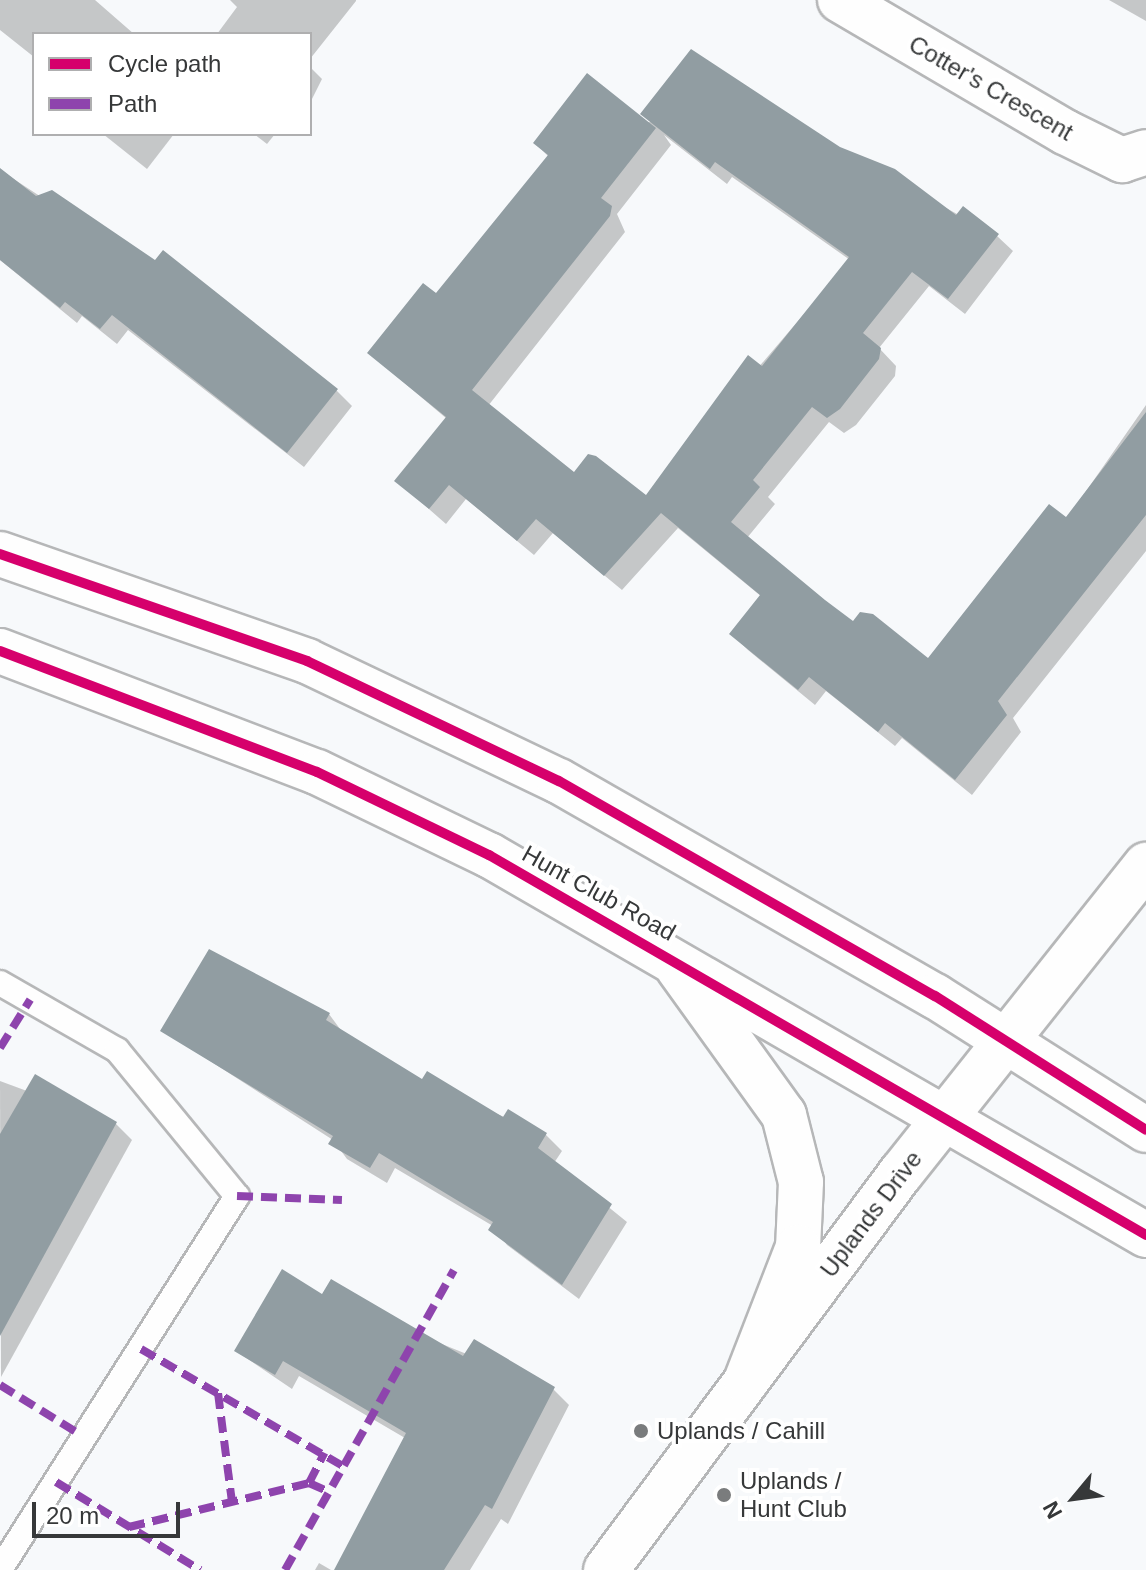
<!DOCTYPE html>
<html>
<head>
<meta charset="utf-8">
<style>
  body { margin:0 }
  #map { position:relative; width:1146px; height:1570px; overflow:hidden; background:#f7f9fb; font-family:Arial,sans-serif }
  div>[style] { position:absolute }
  .shadow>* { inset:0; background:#0003 }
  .building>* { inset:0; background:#919da2 }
  .roads { filter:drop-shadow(2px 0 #b6b7b8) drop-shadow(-2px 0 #b6b7b8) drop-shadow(0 2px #b6b7b8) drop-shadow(0 -2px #b6b7b8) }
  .lane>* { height:24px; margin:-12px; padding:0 12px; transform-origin:12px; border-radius:12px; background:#fefefe }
  .street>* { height:44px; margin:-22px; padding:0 22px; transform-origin:22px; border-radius:22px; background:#fefefe }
  .secondary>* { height:44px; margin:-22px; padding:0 22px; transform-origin:22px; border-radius:22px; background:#fefefe }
  .primary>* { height:44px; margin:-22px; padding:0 22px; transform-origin:22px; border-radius:22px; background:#fefefe }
  .quiet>* { height:8px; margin-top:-4px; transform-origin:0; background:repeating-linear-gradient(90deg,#8e44ad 0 16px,transparent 0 24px) }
  .cycleway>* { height:10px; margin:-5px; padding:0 5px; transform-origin:5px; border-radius:5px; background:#d6006c }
  .dots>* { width:22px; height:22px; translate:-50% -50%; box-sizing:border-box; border:4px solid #fff; border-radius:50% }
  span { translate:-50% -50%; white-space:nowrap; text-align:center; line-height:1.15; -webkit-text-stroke:8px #fff; paint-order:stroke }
  .street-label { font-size:24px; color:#363839 }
  .poi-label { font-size:24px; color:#363839 }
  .left { translate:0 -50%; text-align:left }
  .legend { position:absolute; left:32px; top:32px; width:280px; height:104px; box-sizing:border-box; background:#fff; border:2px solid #afafb0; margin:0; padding:10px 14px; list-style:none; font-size:24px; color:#363839 }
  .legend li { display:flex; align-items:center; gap:16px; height:40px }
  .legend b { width:40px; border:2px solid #afafb0 }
  .north { position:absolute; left:1034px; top:1458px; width:80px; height:80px; -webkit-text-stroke:6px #fff; paint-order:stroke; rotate:241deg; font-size:22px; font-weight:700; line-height:32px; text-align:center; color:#363839 }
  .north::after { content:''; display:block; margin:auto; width:28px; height:36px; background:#363839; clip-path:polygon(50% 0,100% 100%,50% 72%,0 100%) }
  .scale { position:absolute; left:32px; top:1502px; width:148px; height:36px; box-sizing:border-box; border:4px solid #363839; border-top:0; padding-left:10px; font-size:24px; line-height:28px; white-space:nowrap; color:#363839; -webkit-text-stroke:6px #fff; paint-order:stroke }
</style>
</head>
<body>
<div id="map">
  <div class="shadow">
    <i style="clip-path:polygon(0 0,95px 0,134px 34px,34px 34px,34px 57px,0 30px)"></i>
    <i style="clip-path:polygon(230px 0,356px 0,356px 1px,310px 59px,310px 34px,217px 34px,237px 7px)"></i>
    <i style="clip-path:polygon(1109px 0,1146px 0,1146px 21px)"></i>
    <i style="clip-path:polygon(310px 67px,322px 79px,310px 103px)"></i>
    <i style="clip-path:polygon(evenodd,650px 122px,839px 149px,997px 236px,1013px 251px,965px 314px,929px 286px,879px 348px,896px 366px,895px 376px,856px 425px,844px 433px,829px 422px,768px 497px,775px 504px,747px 538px,854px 624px,928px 661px,1066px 520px,1146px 405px,1146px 551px,1013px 718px,1021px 732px,972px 795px,902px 738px,895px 746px,826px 691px,815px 705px,748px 650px,732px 634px,762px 597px,678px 528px,622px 590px,553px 533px,534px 555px,466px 499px,446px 524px,397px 481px,447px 419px,369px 353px,436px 295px,549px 157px,535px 143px,650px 122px,664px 135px,727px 184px,732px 177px,850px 260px,647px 498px,574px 475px,488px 406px,625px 232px,617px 214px,671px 145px,664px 135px)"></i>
    <i style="clip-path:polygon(103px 134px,174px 134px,147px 169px)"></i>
    <i style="clip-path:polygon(254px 134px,275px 134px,267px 144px)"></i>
    <i style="clip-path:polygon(0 170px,336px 390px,352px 406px,304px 467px,128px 330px,117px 344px,82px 316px,77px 323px,0 260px)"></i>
    <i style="clip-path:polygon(329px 1014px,343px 1033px,423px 1082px,546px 1135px,562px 1151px,554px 1163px,627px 1222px,579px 1299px,507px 1245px,493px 1226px,395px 1168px,387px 1183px,347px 1159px,333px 1140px,162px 1030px)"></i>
    <i style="clip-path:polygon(0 1081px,116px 1124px,132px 1140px,1px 1377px)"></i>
    <i style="clip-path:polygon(323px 1296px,553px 1389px,569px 1405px,508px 1524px,501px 1519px,470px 1570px,336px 1570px,405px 1438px,299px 1376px,292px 1389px,236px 1351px)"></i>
    <i style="clip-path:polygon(319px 1563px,331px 1570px,315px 1570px)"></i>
  </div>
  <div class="building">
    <i style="clip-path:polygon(691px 49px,840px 147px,895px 169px,956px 215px,963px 206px,999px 234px,948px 299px,912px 272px,863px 333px,881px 348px,879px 359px,840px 409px,827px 418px,812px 407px,753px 480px,760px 487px,731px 522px,825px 600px,853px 621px,860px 612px,873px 614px,928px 658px,1049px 504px,1066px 517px,1146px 412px,1146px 515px,998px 701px,1007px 715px,955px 780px,885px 723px,878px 732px,809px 677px,798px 690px,729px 634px,760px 595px,661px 513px,604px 576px,536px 519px,517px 541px,449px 485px,429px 509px,394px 481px,446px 417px,367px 353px,423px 283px,436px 293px,548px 155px,533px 143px,587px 73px,656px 128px,601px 198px,612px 206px,610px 216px,472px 390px,574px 472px,588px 454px,596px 456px,646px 495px,748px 355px,762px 366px,849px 257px,715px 162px,710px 169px,640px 114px)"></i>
    <i style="clip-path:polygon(0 168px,36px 196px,52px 190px,155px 260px,163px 250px,338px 389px,287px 453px,112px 315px,100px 329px,65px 302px,60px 308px,0 260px)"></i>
    <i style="clip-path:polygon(209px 949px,330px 1013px,326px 1020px,422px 1079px,427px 1071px,503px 1117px,508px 1109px,547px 1133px,538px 1148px,612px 1204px,562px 1285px,488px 1230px,493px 1222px,379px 1153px,370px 1168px,328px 1144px,333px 1136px,160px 1031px)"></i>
    <i style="clip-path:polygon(35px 1074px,117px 1122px,0 1336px,0 1134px)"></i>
    <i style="clip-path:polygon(282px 1269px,322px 1294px,331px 1279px,463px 1356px,474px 1339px,555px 1387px,492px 1509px,485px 1505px,444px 1570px,334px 1570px,406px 1433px,283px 1361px,275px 1375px,234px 1351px)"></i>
  </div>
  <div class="roads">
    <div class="lane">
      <i style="left:0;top:983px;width:135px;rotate:29.8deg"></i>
      <i style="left:117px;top:1050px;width:189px;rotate:50.6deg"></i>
      <i style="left:237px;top:1196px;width:443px;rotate:122.4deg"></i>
    </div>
    <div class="street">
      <i style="left:840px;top:0;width:261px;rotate:30.4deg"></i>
      <i style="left:1065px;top:132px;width:64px;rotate:26.2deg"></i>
      <i style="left:1122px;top:160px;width:25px;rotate:-18deg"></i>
    </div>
    <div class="secondary">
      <i style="left:606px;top:1570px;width:495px;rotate:-53.4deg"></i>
      <i style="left:901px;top:1173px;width:394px;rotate:-51.5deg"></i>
    </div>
    <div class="primary">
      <i style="left:0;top:554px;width:325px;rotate:19.2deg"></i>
      <i style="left:307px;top:661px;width:279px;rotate:25.5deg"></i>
      <i style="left:559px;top:781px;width:433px;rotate:29.8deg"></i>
      <i style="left:935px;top:996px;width:250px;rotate:32.4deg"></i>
      <i style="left:0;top:651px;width:339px;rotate:20.9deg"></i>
      <i style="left:317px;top:772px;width:191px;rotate:25.8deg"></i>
      <i style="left:489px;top:855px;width:759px;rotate:30.04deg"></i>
      <i style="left:678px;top:968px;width:181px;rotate:54.2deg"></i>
      <i style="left:784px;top:1115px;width:69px;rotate:75.8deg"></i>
      <i style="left:801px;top:1182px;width:65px;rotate:92.6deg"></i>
      <i style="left:798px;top:1247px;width:144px;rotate:111.2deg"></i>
    </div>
  </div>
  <div class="quiet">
    <i style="left:0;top:1048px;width:57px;rotate:-58deg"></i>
    <i style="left:237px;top:1196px;width:105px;rotate:2.2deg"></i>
    <i style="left:141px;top:1349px;width:233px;rotate:30.1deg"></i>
    <i style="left:0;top:1385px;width:95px;rotate:31.7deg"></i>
    <i style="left:218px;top:1393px;width:110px;rotate:82.7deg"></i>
    <i style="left:56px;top:1482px;width:169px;rotate:31.4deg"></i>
    <i style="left:309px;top:1483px;width:34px;rotate:-63deg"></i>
    <i style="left:129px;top:1527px;width:185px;rotate:-13.7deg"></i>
    <i style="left:309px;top:1483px;width:22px;rotate:24deg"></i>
    <i style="left:285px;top:1570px;width:344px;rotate:-60.6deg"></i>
  </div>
  <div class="cycleway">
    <i style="left:0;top:554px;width:325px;rotate:19.2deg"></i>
    <i style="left:307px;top:661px;width:279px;rotate:25.5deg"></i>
    <i style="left:559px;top:781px;width:433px;rotate:29.8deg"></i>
    <i style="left:935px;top:996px;width:250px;rotate:32.4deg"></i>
    <i style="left:0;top:651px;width:339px;rotate:20.9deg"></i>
    <i style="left:317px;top:772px;width:191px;rotate:25.8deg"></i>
    <i style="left:489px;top:855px;width:759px;rotate:30.04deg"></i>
  </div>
  <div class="dots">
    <i style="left:641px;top:1431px;background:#7a7c7d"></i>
    <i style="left:724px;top:1495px;background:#7a7c7d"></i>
  </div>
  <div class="street-label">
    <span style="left:991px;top:88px;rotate:30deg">Cotter's Crescent</span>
    <span style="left:599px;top:893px;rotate:29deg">Hunt Club Road</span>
    <span style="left:871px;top:1214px;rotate:-53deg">Uplands Drive</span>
  </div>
  <div class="poi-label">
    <span class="left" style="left:657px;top:1431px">Uplands / Cahill</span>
    <span class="left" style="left:740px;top:1495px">Uplands /<br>Hunt Club</span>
  </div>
  <ul class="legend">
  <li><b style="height:10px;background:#d6006c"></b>Cycle path</li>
  <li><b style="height:10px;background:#8e44ad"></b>Path</li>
  </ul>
  <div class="north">N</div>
  <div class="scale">20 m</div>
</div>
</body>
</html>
